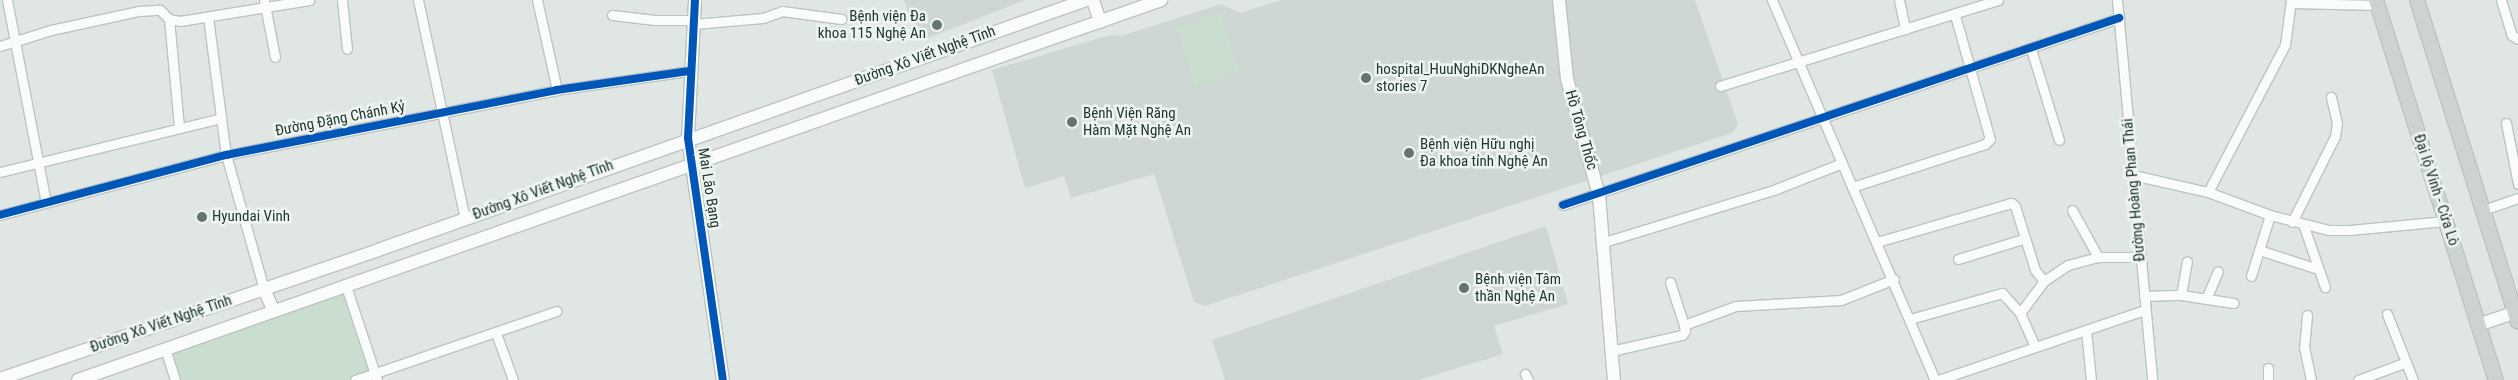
<!DOCTYPE html>
<html>
<head>
<meta charset="utf-8">
<style>
  body { margin:0 }
  #map { position:relative; width:2518px; height:380px; overflow:hidden; background:#e0e6e3; font-family:"Roboto Condensed",sans-serif }
  div>[style] { position:absolute }
  .built>* { inset:0; background:#ced7d3 }
  .green>* { inset:0; background:#caded0; transform-origin:0 0 }
  .roads { filter:drop-shadow(1px 0 #bdc3c0) drop-shadow(-1px 0 #bdc3c0) drop-shadow(0 1px #bdc3c0) drop-shadow(0 -1px #bdc3c0) }
  .street>* { height:9px; margin:-4.5px; padding:0 4.5px; transform-origin:4.5px; border-radius:4.5px; background:#fafbfb }
  .secondary>* { height:12px; margin:-6px; padding:0 6px; transform-origin:6px; border-radius:6px; background:#fafbfb }
  .primary>* { height:14px; margin:-7px; padding:0 7px; transform-origin:7px; border-radius:7px; background:#ccd3d1 }
  .cycleway>* { height:8px; margin:-4px; padding:0 4px; transform-origin:4px; border-radius:4px; background:#0057b8 }
  .dots>* { width:14px; height:14px; translate:-50% -50%; box-sizing:border-box; border:2px solid #eef5f1; border-radius:50% }
  span { translate:-50% -50%; white-space:nowrap; text-align:center; line-height:1.15; -webkit-text-stroke:5px #eef5f1; paint-order:stroke }
  .poi-label { font-size:15px; color:#213730 }
  .right { translate:-100% -50%; text-align:right }
  .left { translate:0 -50%; text-align:left }
  .street-label { font-size:15px; color:#213730 }
</style>
</head>
<body>
<div id="map">
  <div class="built">
    <i style="clip-path:polygon(904px 0,1025px 0,918px 42px)"></i>
    <i style="clip-path:polygon(1281px 0,1695px 0,1738px 124px,1732px 133px,1205px 306px,1194px 302px,1154px 174px,1071px 198px,1064px 176px,1025px 188px,992px 70px,1110px 35px,1121px 36px,1221px 4px,1240px 13px)"></i>
    <i style="clip-path:polygon(1546px 226px,1568px 304px,1494px 326px,1503px 354px,1419px 380px,1225px 380px,1212px 340px)"></i>
  </div>
  <div class="green">
    <i style="left:1220px;top:13px;width:63px;height:46px;rotate:72deg"></i>
    <i style="clip-path:polygon(346px 286px,377px 380px,176px 380px,165px 349px)"></i>
  </div>
  <div class="roads">
    <div class="street">
      <i style="left:7px;top:0;width:206px;rotate:79.1deg"></i>
      <i style="left:264px;top:0;width:58px;rotate:79.1deg"></i>
      <i style="left:342px;top:0;width:49px;rotate:84.2deg"></i>
      <i style="left:418px;top:0;width:224px;rotate:77.9deg"></i>
      <i style="left:537px;top:0;width:92px;rotate:77.5deg"></i>
      <i style="left:1772px;top:0;width:413px;rotate:66.8deg"></i>
      <i style="left:1899px;top:0;width:30px;rotate:78deg"></i>
      <i style="left:2117px;top:0;width:382px;rotate:84.7deg"></i>
      <i style="left:2501px;top:0;width:37px;rotate:73deg"></i>
      <i style="left:2512px;top:35px;width:7px;rotate:34deg"></i>
      <i style="left:2291px;top:3px;width:86px;rotate:1.3deg"></i>
      <i style="left:612px;top:15px;width:43px;rotate:6.6deg"></i>
      <i style="left:655px;top:20px;width:39px"></i>
      <i style="left:208px;top:17px;width:139px;rotate:82.6deg"></i>
      <i style="left:226px;top:155px;width:139px;rotate:74.2deg"></i>
      <i style="left:169px;top:19px;width:107px;rotate:84.7deg"></i>
      <i style="left:694px;top:24px;width:69px;rotate:-5deg"></i>
      <i style="left:763px;top:18px;width:20px;rotate:-20deg"></i>
      <i style="left:782px;top:11px;width:60px;rotate:7.7deg"></i>
      <i style="left:0;top:46px;width:53px;rotate:-17.4deg"></i>
      <i style="left:51px;top:30px;width:89px;rotate:-12.3deg"></i>
      <i style="left:138px;top:11px;width:22px;rotate:-3deg"></i>
      <i style="left:160px;top:10px;width:13px;rotate:45deg"></i>
      <i style="left:169px;top:19px;width:11px;rotate:10deg"></i>
      <i style="left:180px;top:21px;width:131px;rotate:-9.2deg"></i>
      <i style="left:2031px;top:49px;width:95px;rotate:72.9deg"></i>
      <i style="left:1720px;top:86px;width:291px;rotate:-17.2deg"></i>
      <i style="left:2506px;top:123px;width:62px;rotate:78.9deg"></i>
      <i style="left:0;top:172px;width:228px;rotate:-13.7deg"></i>
      <i style="left:2133px;top:175px;width:77px;rotate:12.8deg"></i>
      <i style="left:2208px;top:192px;width:66px;rotate:20.4deg"></i>
      <i style="left:2270px;top:215px;width:61px;rotate:14.3deg"></i>
      <i style="left:2329px;top:230px;width:21px"></i>
      <i style="left:2350px;top:230px;width:95px;rotate:-5.4deg"></i>
      <i style="left:1852px;top:187px;width:140px;rotate:-17.9deg"></i>
      <i style="left:1985px;top:144px;width:7px;rotate:-45deg"></i>
      <i style="left:1990px;top:139px;width:129px;rotate:-105.8deg"></i>
      <i style="left:2208px;top:192px;width:166px;rotate:-62.4deg"></i>
      <i style="left:2285px;top:45px;width:45px;rotate:-82.4deg"></i>
      <i style="left:1563px;top:205px;width:587px;rotate:-18.59deg"></i>
      <i style="left:2072px;top:210px;width:54px;rotate:61deg"></i>
      <i style="left:2483px;top:210px;width:37px;rotate:-19deg"></i>
      <i style="left:0;top:215px;width:234px;rotate:-14.9deg"></i>
      <i style="left:226px;top:155px;width:337px;rotate:-11.1deg"></i>
      <i style="left:557px;top:90px;width:133px;rotate:-8.2deg"></i>
      <i style="left:2292px;top:222px;width:96px;rotate:-63.4deg"></i>
      <i style="left:2335px;top:136px;width:13px;rotate:-81deg"></i>
      <i style="left:2337px;top:123px;width:27px;rotate:-103deg"></i>
      <i style="left:2303px;top:224px;width:67px;rotate:70.8deg"></i>
      <i style="left:1877px;top:242px;width:140px;rotate:-16.2deg"></i>
      <i style="left:2011px;top:203px;width:5px;rotate:37deg"></i>
      <i style="left:2015px;top:206px;width:67px;rotate:72.6deg"></i>
      <i style="left:2035px;top:270px;width:14px;rotate:51deg"></i>
      <i style="left:1601px;top:243px;width:183px;rotate:-17.1deg"></i>
      <i style="left:1776px;top:189px;width:71px;rotate:-21.5deg"></i>
      <i style="left:2259px;top:250px;width:62px;rotate:17.9deg"></i>
      <i style="left:1958px;top:259px;width:68px;rotate:-17.1deg"></i>
      <i style="left:2251px;top:276px;width:64px;rotate:-72.7deg"></i>
      <i style="left:1670px;top:282px;width:45px;rotate:72deg"></i>
      <i style="left:346px;top:286px;width:99px;rotate:71.7deg"></i>
      <i style="left:2181px;top:295px;width:34px;rotate:-80deg"></i>
      <i style="left:2144px;top:296px;width:37px;rotate:-2deg"></i>
      <i style="left:2181px;top:295px;width:53px;rotate:8.7deg"></i>
      <i style="left:2206px;top:299px;width:30px;rotate:-67deg"></i>
      <i style="left:2020px;top:313px;width:40px;rotate:-53deg"></i>
      <i style="left:2044px;top:281px;width:29px;rotate:-34deg"></i>
      <i style="left:2068px;top:265px;width:31px;rotate:-15deg"></i>
      <i style="left:2098px;top:257px;width:42px"></i>
      <i style="left:2387px;top:314px;width:71px;rotate:68.5deg"></i>
      <i style="left:2307px;top:315px;width:32px;rotate:95deg"></i>
      <i style="left:2304px;top:347px;width:34px;rotate:78deg"></i>
      <i style="left:1910px;top:319px;width:96px;rotate:-15.8deg"></i>
      <i style="left:2002px;top:293px;width:27px;rotate:48deg"></i>
      <i style="left:2020px;top:313px;width:36px;rotate:66deg"></i>
      <i style="left:2086px;top:330px;width:50px;rotate:84.3deg"></i>
      <i style="left:496px;top:333px;width:50px;rotate:70.1deg"></i>
      <i style="left:165px;top:349px;width:33px;rotate:72deg"></i>
      <i style="left:1611px;top:351px;width:73px;rotate:-12.7deg"></i>
      <i style="left:1682px;top:335px;width:5px;rotate:-53deg"></i>
      <i style="left:1685px;top:331px;width:6px;rotate:-99deg"></i>
      <i style="left:1684px;top:325px;width:55px;rotate:-20.1deg"></i>
      <i style="left:1736px;top:306px;width:105px;rotate:-3.3deg"></i>
      <i style="left:1841px;top:300px;width:57px;rotate:-21.6deg"></i>
      <i style="left:1525px;top:374px;width:7px;rotate:63deg"></i>
      <i style="left:355px;top:380px;width:213px;rotate:-18.9deg"></i>
      <i style="left:1938px;top:380px;width:219px;rotate:-18.7deg"></i>
      <i style="left:2268px;top:380px;width:12px;rotate:-90deg"></i>
      <i style="left:2358px;top:380px;width:49px;rotate:-20.3deg"></i>
    </div>
    <div class="secondary">
      <i style="left:695px;top:0;width:138px;rotate:92.9deg"></i>
      <i style="left:688px;top:138px;width:245px;rotate:81.8deg"></i>
      <i style="left:1093px;top:0;width:23px;rotate:72deg"></i>
      <i style="left:1559px;top:0;width:79px;rotate:84.2deg"></i>
      <i style="left:1567px;top:79px;width:120px;rotate:74.6deg"></i>
      <i style="left:1599px;top:195px;width:186px;rotate:85.4deg"></i>
      <i style="left:264px;top:289px;width:24px;rotate:66deg"></i>
      <i style="left:2478px;top:325px;width:39px;rotate:-19deg"></i>
      <i style="left:0;top:379px;width:399px;rotate:-18.8deg"></i>
      <i style="left:378px;top:250px;width:751px;rotate:-19.45deg"></i>
      <i style="left:78px;top:380px;width:1148px;rotate:-19.33deg"></i>
    </div>
    <div class="primary">
      <i style="left:2376px;top:0;width:398px;rotate:72.5deg"></i>
      <i style="left:2417px;top:0;width:337px;rotate:72.6deg"></i>
    </div>
  </div>
  <div class="cycleway">
    <i style="left:695px;top:0;width:138px;rotate:92.9deg"></i>
    <i style="left:688px;top:138px;width:245px;rotate:81.8deg"></i>
    <i style="left:1563px;top:205px;width:587px;rotate:-18.59deg"></i>
    <i style="left:0;top:215px;width:234px;rotate:-14.9deg"></i>
    <i style="left:226px;top:155px;width:337px;rotate:-11.1deg"></i>
    <i style="left:557px;top:90px;width:133px;rotate:-8.2deg"></i>
  </div>
  <div class="dots">
    <i style="left:937px;top:25px;background:#64746f"></i>
    <i style="left:1366px;top:78px;background:#64746f"></i>
    <i style="left:1072px;top:122px;background:#64746f"></i>
    <i style="left:1409px;top:153px;background:#64746f"></i>
    <i style="left:202px;top:217px;background:#64746f"></i>
    <i style="left:1464px;top:288px;background:#64746f"></i>
  </div>
  <div class="poi-label">
    <span class="right" style="left:926px;top:25px">Bệnh viện Đa<br>khoa 115 Nghệ An</span>
    <span class="left" style="left:1376px;top:78px">hospital_HuuNghiDKNgheAn<br>stories 7</span>
    <span class="left" style="left:1083px;top:122px">Bệnh Viện Răng<br>Hàm Mặt Nghệ An</span>
    <span class="left" style="left:1420px;top:153px">Bệnh viện Hữu nghị<br>Đa khoa tỉnh Nghệ An</span>
    <span class="left" style="left:212px;top:217px">Hyundai Vinh</span>
    <span class="left" style="left:1475px;top:288px">Bệnh viện Tâm<br>thần Nghệ An</span>
  </div>
  <div class="street-label">
    <span style="left:925px;top:56px;rotate:-20deg">Đường Xô Viết Nghệ Tĩnh</span>
    <span style="left:340px;top:119px;rotate:-11deg">Đường Đặng Chánh Kỷ</span>
    <span style="left:1581px;top:130px;rotate:74deg">Hồ Tông Thốc</span>
    <span style="left:709px;top:188px;rotate:81deg">Mai Lão Bạng</span>
    <span style="left:543px;top:190px;rotate:-20deg">Đường Xô Viết Nghệ Tĩnh</span>
    <span style="left:2134px;top:190px;rotate:-95deg">Đường Hoàng Phan Thái</span>
    <span style="left:2436px;top:190px;rotate:72deg">Đại lộ Vinh - Cửa Lò</span>
    <span style="left:161px;top:324px;rotate:-19deg">Đường Xô Viết Nghệ Tĩnh</span>
  </div>
</div>
</body>
</html>
